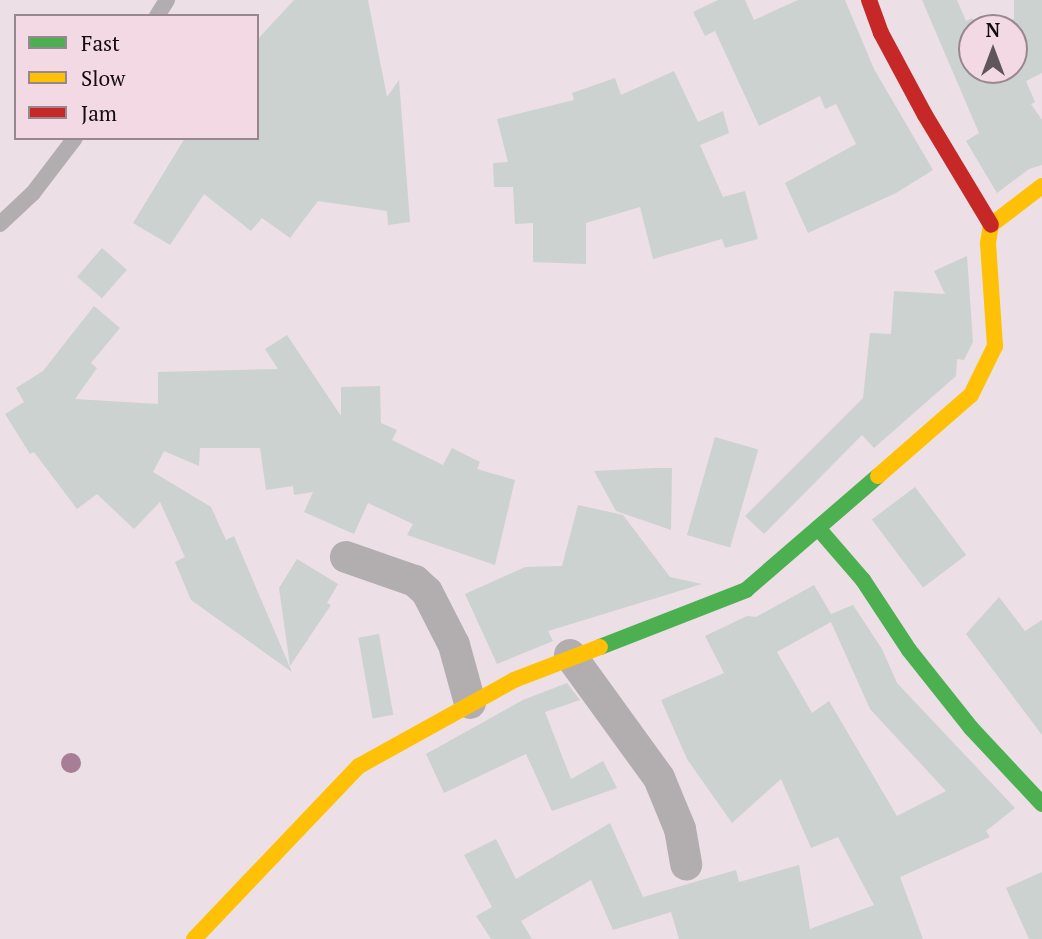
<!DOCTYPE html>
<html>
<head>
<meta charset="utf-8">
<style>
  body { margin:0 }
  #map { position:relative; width:1042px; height:939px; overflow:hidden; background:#ecdfe5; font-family:"PT Serif",serif }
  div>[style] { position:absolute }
  .building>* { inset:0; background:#ccd2cf; transform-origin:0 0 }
  .lane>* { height:16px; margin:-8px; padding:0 8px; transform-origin:8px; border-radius:8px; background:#b2adaf }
  .street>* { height:32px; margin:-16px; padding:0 16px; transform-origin:16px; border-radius:16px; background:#b2adaf }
  .fast>* { height:16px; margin:-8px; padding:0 8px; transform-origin:8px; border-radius:8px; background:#4caf50 }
  .slow>* { height:16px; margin:-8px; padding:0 8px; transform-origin:8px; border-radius:8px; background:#ffc107 }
  .jam>* { height:16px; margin:-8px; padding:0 8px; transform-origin:8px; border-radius:8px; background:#c62828 }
  .trees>* { width:20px; height:20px; margin:-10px; border-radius:50%; background:#a77e95 }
  span { translate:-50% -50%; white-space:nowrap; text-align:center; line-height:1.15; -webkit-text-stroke:6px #f2d9e4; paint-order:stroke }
  .legend { position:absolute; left:14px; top:14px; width:245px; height:126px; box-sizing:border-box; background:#f2d9e4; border:2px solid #99878f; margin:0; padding:9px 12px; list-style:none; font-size:21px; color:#130b0f }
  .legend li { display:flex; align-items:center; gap:14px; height:35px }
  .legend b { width:35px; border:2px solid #99878f }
  .north { position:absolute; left:958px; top:14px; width:70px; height:70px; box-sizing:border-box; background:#f2d9e4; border:2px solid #99878f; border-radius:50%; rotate:0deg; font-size:19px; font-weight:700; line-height:28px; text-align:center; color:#130b0f }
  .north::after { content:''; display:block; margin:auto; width:24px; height:32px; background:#5f555a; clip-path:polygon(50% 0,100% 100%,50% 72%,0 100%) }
</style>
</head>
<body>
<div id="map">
  <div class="building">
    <i style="clip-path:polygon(294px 0,368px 0,387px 97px,399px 80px,410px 222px,388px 225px,387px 211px,318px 201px,290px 238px,262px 218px,251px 231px,204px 194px,170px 245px,133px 223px,185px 138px,257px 138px,257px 40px)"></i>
    <i style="clip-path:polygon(718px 0,745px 0,754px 20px,798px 0,845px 0,874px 69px,933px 170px,896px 193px,808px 233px,785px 183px,856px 144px,836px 104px,825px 109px,820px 96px,759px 126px,715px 31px,705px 36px,693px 12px)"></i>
    <i style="clip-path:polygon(922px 0,957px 0,966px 21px,972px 18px,977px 28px,972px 28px,972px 70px,1014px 70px,1014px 28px,995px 28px,1014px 19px,1014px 0,1042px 0,1042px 73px,1026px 81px,1035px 102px,1031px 104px,1042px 120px,1042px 165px,1029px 169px,997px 193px,966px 141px,979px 133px)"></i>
    <i style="clip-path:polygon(674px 71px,698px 122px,723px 111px,729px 133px,700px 145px,723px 197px,745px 191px,758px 239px,725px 248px,722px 239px,653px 259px,640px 207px,586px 223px,586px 264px,533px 262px,533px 223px,515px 224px,513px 187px,494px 187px,493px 163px,508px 162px,497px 119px,574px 100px,572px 93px,615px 78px,621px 95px)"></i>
    <i style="left:102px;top:248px;width:33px;height:38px;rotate:41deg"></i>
    <i style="clip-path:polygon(967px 256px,973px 342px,964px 360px,957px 359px,956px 376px,874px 448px,862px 435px,764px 534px,745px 516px,863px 398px,870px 333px,891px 334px,894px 291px,945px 294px,934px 271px)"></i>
    <i style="clip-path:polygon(94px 306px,120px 328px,91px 363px,97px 368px,75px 399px,158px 404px,158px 372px,278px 369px,265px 349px,287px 335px,341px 416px,341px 387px,380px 386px,381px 423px,397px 430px,392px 440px,443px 465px,452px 448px,480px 462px,477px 469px,515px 480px,495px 565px,407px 535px,413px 524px,368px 503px,354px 534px,304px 512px,313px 492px,294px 495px,293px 486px,266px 490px,260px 448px,200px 448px,199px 466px,164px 451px,153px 472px,211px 507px,226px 540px,234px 536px,292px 672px,191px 600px,175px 562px,185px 557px,160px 502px,134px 529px,97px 494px,77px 509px,34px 452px,30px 454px,5px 414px,24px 402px,16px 388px,43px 371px)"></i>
    <i style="left:715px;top:437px;width:45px;height:102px;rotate:16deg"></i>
    <i style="clip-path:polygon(655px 468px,672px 468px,671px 530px,616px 511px,594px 471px)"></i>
    <i style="left:915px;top:487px;width:85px;height:54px;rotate:53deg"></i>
    <i style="clip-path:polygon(578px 505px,623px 515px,670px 577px,702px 584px,548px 631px,553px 641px,497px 664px,465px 594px,525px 567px,562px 566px)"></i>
    <i style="clip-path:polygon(297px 559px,338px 584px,327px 603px,331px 605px,290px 666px,279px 588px)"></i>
    <i style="clip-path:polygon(evenodd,814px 585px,831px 614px,853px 605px,882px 649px,897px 683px,1015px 808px,986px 831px,990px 837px,900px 877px,923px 939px,679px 939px,671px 912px,613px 930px,591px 880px,521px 921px,532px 939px,491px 939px,476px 916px,492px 907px,464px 855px,496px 839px,516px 879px,610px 823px,643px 897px,736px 870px,739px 882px,799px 865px,810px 929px,874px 905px,838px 837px,811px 848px,781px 779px,732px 823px,687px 759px,661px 700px,724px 673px,705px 636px,747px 616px,756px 617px,814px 585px,831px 622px,870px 709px,946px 791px,897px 816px,829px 701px,812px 713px,777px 652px,831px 622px)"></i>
    <i style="clip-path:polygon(999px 597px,1025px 631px,1042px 620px,1042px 735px,966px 634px)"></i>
    <i style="left:379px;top:634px;width:82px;height:21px;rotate:80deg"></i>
    <i style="clip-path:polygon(567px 683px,580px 700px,545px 712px,571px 779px,603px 761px,617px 788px,552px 811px,526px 754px,444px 793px,426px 754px,523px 700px)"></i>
    <i style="clip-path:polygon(1042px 872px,1042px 939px,1029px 939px,1006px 888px)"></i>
  </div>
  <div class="lane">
    <i style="left:157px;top:16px;width:19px;rotate:-58deg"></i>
    <i style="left:0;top:224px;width:45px;rotate:-43.2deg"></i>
    <i style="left:33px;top:193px;width:69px;rotate:-52.6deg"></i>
  </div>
  <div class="street">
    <i style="left:346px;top:557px;width:73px;rotate:19.2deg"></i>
    <i style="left:415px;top:581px;width:16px;rotate:43deg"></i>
    <i style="left:427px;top:592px;width:59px;rotate:63deg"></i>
    <i style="left:454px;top:645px;width:60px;rotate:74.6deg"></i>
    <i style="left:570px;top:655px;width:152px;rotate:54.1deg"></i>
    <i style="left:659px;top:778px;width:55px;rotate:67.6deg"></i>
    <i style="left:680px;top:829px;width:36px;rotate:80deg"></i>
  </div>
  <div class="fast">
    <i style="left:818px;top:528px;width:69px;rotate:49.1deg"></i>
    <i style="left:863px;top:580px;width:84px;rotate:56.7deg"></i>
    <i style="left:909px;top:650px;width:100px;rotate:51.5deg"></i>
    <i style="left:971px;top:728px;width:104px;rotate:46.9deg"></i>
    <i style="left:600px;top:647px;width:157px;rotate:-21.3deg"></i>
    <i style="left:746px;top:590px;width:174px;rotate:-40.8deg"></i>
  </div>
  <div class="slow">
    <i style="left:878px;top:476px;width:123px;rotate:-41.1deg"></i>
    <i style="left:971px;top:395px;width:55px;rotate:-63.9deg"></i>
    <i style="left:995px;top:346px;width:103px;rotate:-93.9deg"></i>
    <i style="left:988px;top:243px;width:18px;rotate:-81deg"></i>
    <i style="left:991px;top:225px;width:64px;rotate:-37.4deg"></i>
    <i style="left:194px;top:939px;width:239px;rotate:-46.4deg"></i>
    <i style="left:359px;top:766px;width:177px;rotate:-29deg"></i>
    <i style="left:514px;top:680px;width:92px;rotate:-21deg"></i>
  </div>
  <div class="jam">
    <i style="left:869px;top:0;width:35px;rotate:70deg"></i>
    <i style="left:881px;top:33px;width:93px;rotate:61.8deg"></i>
    <i style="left:925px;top:115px;width:128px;rotate:59deg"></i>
  </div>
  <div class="trees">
    <i style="left:71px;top:763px"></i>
  </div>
  <ul class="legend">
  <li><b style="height:9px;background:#4caf50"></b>Fast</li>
  <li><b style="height:9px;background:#ffc107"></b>Slow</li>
  <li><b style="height:9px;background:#c62828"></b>Jam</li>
  </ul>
  <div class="north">N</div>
</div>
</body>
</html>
